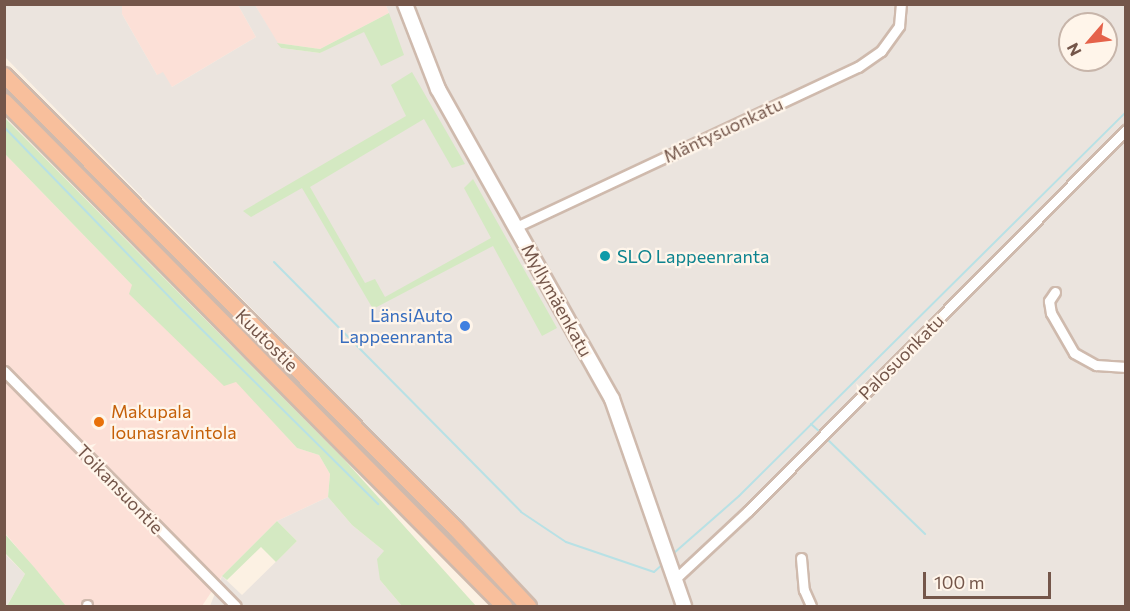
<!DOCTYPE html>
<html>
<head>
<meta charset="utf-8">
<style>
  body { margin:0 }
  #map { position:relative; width:1130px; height:611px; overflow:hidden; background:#fcf1e3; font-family:Commissioner,sans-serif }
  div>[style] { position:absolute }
  .commercial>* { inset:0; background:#fce0d7 }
  .industrial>* { inset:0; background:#ebe4de }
  .green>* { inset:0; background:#d4e9c2 }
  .stream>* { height:2px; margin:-1px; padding:0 1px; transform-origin:1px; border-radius:1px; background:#b8e1e5 }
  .roads { filter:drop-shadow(2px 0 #cfbaad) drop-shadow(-2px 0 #cfbaad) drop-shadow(0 2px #cfbaad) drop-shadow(0 -2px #cfbaad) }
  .minor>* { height:9px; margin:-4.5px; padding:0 4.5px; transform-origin:4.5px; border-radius:4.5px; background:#fff }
  .secondary>* { height:14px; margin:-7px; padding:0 7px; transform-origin:7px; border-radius:7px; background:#fff }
  .trunk>* { height:15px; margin:-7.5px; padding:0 7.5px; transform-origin:7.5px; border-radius:7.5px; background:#f8bf9c }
  .dots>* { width:16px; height:16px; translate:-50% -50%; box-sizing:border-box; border:3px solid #fff5ea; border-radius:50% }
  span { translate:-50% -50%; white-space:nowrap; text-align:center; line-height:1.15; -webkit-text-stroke:4.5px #fff5ea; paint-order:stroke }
  .street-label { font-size:18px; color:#74564a }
  .culture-label { font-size:18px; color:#0d838f }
  .left { translate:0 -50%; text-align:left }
  .shop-label { font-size:18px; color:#366cbe }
  .right { translate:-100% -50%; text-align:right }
  .food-label { font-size:18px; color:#c56008 }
  .frame { position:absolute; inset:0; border:6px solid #74564a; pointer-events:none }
  .north { position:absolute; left:1058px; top:12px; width:60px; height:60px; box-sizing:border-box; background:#fff5ea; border:2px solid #c7b5aa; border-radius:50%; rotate:242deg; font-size:16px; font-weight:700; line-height:24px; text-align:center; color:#74564a }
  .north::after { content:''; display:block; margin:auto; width:21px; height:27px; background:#e5624a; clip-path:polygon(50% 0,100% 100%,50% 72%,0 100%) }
  .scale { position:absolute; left:923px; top:572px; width:128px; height:27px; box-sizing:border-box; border:3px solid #74564a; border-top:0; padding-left:8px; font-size:18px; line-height:21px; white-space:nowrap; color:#74564a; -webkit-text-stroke:4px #fff5ea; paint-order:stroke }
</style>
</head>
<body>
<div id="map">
  <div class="commercial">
    <i style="clip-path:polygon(122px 5px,238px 5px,256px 37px,172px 87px,157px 75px,122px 14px)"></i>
    <i style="clip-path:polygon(255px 5px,386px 5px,389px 13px,320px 49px,277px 43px)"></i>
    <i style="clip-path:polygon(4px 153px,132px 285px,236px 381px,297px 448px,319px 455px,330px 474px,328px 497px,277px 521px,222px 576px,202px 606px,66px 606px,5px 533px)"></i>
  </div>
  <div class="industrial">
    <i style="clip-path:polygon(evenodd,5px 4px,122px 5px,122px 14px,157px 75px,163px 72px,172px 87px,256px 37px,238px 5px,255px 5px,281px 48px,320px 53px,389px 13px,386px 5px,1125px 5px,1125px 606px,538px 606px,460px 521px,5px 57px,5px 4px,1070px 24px,1106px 24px,1106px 60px,1070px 60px,1070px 24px)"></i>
    <i style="clip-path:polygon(328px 497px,352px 525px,384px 551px,380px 580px,402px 606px,210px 606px,222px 576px,242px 595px,297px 541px,277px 521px)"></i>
    <i style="clip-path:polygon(4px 553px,25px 574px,7px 606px,4px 606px)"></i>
  </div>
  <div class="green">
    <i style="clip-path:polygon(389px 13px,404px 55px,381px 66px,364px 32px,320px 53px,281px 48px,277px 43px,320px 49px)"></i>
    <i style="clip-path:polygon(412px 72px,465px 164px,452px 168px,424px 119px,310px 187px,365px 283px,375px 279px,385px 297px,491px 238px,464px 188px,473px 179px,557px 328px,542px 336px,493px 246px,373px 309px,302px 188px,251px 217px,243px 211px,406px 116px,391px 85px)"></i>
    <i style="clip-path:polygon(5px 118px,342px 457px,476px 606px,402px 606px,380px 580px,377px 559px,384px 551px,352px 525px,328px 497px,330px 474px,319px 455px,297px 448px,236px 382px,224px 386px,129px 294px,132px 285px,5px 154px)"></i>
    <i style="clip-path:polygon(277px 521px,297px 541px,276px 562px,261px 547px,227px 580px,222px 576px)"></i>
    <i style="clip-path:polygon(4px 533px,34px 567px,66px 606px,7px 606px,25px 574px,5px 553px)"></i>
  </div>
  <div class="stream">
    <i style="left:4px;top:127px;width:245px;rotate:45.8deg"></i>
    <i style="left:175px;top:303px;width:286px;rotate:44.7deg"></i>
    <i style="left:274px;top:262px;width:351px;rotate:45.3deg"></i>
    <i style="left:521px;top:512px;width:54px;rotate:33.7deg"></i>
    <i style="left:566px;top:542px;width:93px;rotate:18.8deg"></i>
    <i style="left:654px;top:572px;width:12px;rotate:-42deg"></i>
    <i style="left:811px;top:424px;width:15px;rotate:42deg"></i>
    <i style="left:826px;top:438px;width:138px;rotate:44.1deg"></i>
    <i style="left:674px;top:553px;width:86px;rotate:-41.2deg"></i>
    <i style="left:739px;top:496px;width:545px;rotate:-44.78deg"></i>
  </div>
  <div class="roads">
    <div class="minor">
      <i style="left:516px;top:227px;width:378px;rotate:-25.1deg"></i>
      <i style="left:858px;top:67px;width:28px;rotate:-35deg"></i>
      <i style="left:881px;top:51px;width:31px;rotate:-54deg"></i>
      <i style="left:899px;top:26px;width:22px;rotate:-85deg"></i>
      <i style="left:1055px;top:292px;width:11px;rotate:124deg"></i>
      <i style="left:1049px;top:301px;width:12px;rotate:81deg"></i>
      <i style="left:1051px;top:313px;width:46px;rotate:60.1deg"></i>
      <i style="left:1074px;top:353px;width:25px;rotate:29deg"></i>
      <i style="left:1096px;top:365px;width:30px;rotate:4deg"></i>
      <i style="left:4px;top:371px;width:330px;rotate:45.4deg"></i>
      <i style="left:801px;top:558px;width:32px;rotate:85deg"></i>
      <i style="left:804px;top:590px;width:17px;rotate:66deg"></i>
      <i style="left:674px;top:580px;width:101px;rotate:-43deg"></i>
      <i style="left:748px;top:511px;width:537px;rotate:-45.23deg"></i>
      <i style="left:87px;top:605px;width:1px;rotate:90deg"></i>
    </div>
    <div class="secondary">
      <i style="left:405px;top:4px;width:91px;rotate:68.8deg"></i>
      <i style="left:438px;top:89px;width:355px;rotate:60.7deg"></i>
      <i style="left:612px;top:399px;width:219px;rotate:70.8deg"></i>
    </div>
    <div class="trunk">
      <i style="left:4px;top:75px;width:639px;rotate:45.13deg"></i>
      <i style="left:455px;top:528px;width:107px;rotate:46.9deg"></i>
      <i style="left:4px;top:101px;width:711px;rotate:45.29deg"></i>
    </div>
  </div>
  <div class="dots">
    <i style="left:605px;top:256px;background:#0f9aa8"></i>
    <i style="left:465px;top:326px;background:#3f7fe0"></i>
    <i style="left:99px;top:422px;background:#e8710a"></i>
  </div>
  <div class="street-label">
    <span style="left:723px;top:130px;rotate:-25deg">Mäntysuonkatu</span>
    <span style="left:557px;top:300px;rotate:61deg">Myllymäenkatu</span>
    <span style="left:267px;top:340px;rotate:45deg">Kuutostie</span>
    <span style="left:901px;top:357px;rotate:-45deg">Palosuonkatu</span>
    <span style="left:120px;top:489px;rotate:46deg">Toikansuontie</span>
  </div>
  <div class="culture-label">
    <span class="left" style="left:617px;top:256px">SLO Lappeenranta</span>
  </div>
  <div class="shop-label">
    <span class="right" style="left:453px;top:326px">LänsiAuto<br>Lappeenranta</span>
  </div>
  <div class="food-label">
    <span class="left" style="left:111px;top:422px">Makupala<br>lounasravintola</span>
  </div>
  <div class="frame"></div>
  <div class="north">N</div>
  <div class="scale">100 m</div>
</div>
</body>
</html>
